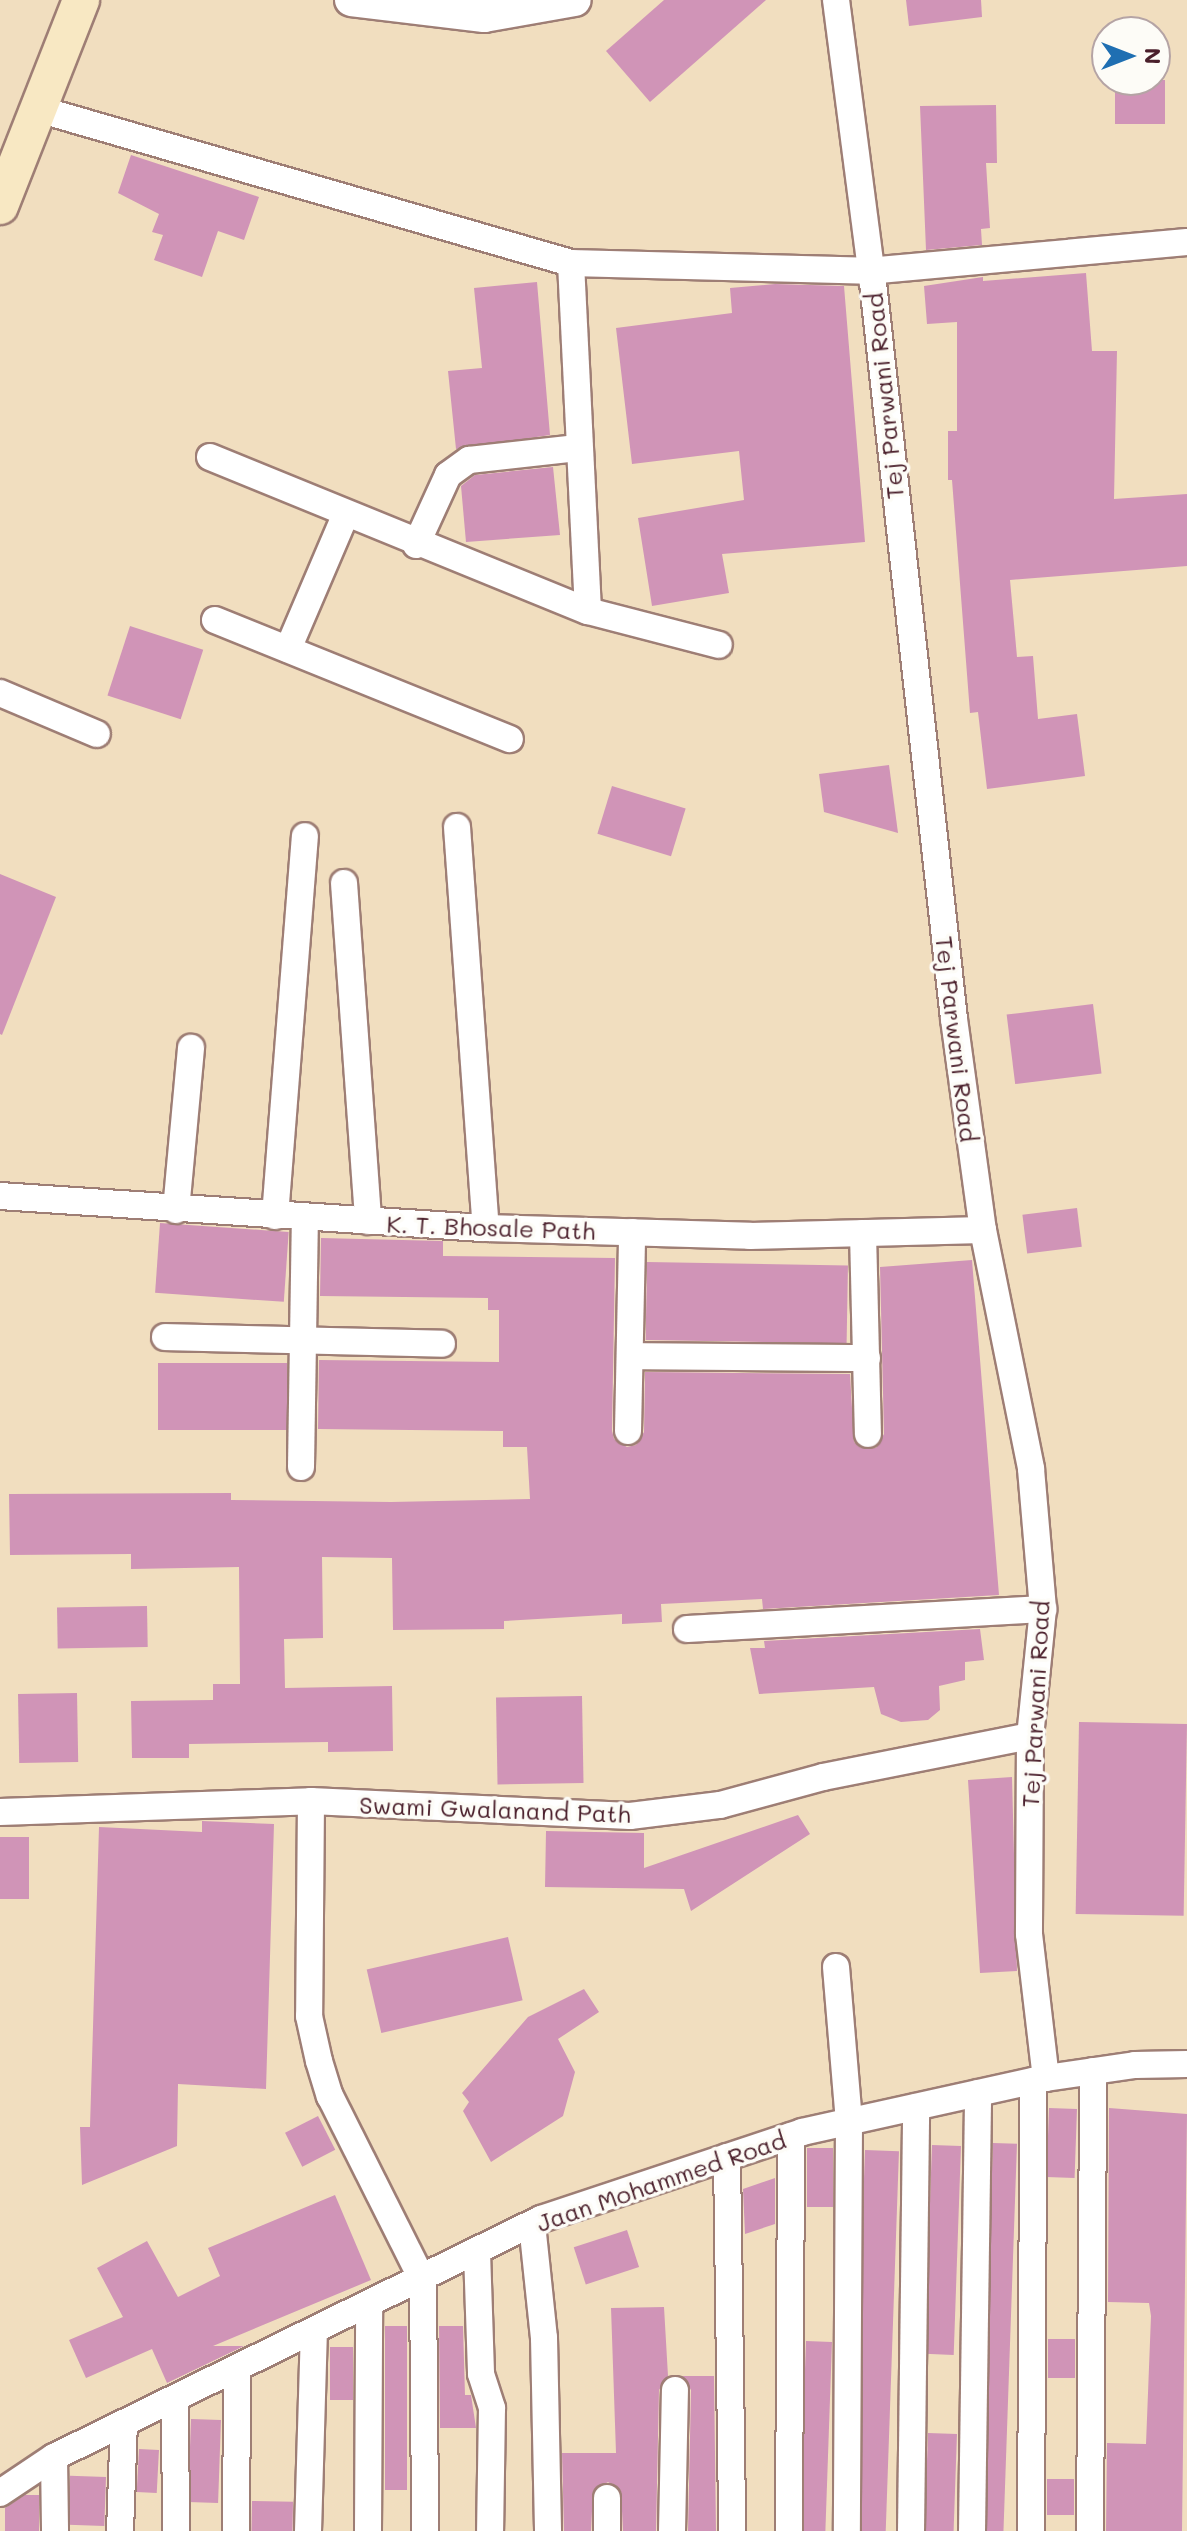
<!DOCTYPE html>
<html>
<head>
<meta charset="utf-8">
<style>
  body { margin:0 }
  #map { position:relative; width:1187px; height:2531px; overflow:hidden; background:#f1debf; font-family:Mali,sans-serif }
  div>[style] { position:absolute }
  .building>* { inset:0; background:#d094b7; transform-origin:0 0 }
  .roads { filter:drop-shadow(2px 0 #9e7e75) drop-shadow(-2px 0 #9e7e75) drop-shadow(0 2px #9e7e75) drop-shadow(0 -2px #9e7e75) }
  .minor>* { height:26px; margin:-13px; padding:0 13px; transform-origin:13px; border-radius:13px; background:#fff }
  .tertiary>* { height:32px; margin:-16px; padding:0 16px; transform-origin:16px; border-radius:16px; background:#fff }
  .secondary>* { height:36px; margin:-18px; padding:0 18px; transform-origin:18px; border-radius:18px; background:#f8e8c3 }
  span { translate:-50% -50%; white-space:nowrap; text-align:center; line-height:1.15; -webkit-text-stroke:7px #fdfcf7; paint-order:stroke }
  .street-label { font-size:24px; color:#4a1f2b }
  .north { position:absolute; left:1091px; top:16px; width:80px; height:80px; box-sizing:border-box; background:#fdfcf7; border:2px solid #b5a4a5; border-radius:50%; rotate:90deg; font-size:22px; font-weight:700; line-height:32px; text-align:center; color:#4a1f2b }
  .north::after { content:''; display:block; margin:auto; width:28px; height:36px; background:#1f6fb2; clip-path:polygon(50% 0,100% 100%,50% 72%,0 100%) }
</style>
</head>
<body>
<div id="map">
  <div class="building">
    <i style="clip-path:polygon(664px 0,766px 0,650px 102px,606px 51px)"></i>
    <i style="clip-path:polygon(906px 0,981px 0,982px 17px,909px 26px)"></i>
    <i style="left:1115px;top:80px;width:50px;height:44px"></i>
    <i style="clip-path:polygon(996px 105px,997px 163px,986px 163px,990px 228px,981px 229px,982px 245px,926px 250px,920px 106px)"></i>
    <i style="clip-path:polygon(131px 155px,259px 197px,244px 240px,218px 231px,202px 277px,154px 260px,163px 235px,152px 232px,159px 214px,118px 193px)"></i>
    <i style="clip-path:polygon(1086px 273px,1092px 351px,1117px 351px,1114px 499px,1187px 494px,1187px 566px,1010px 580px,1017px 657px,1033px 656px,1038px 719px,1077px 714px,1085px 776px,987px 789px,978px 712px,970px 713px,952px 480px,948px 480px,948px 431px,957px 431px,957px 322px,927px 324px,924px 286px,983px 277px,983px 281px)"></i>
    <i style="clip-path:polygon(537px 282px,550px 435px,456px 449px,448px 371px,482px 368px,474px 288px)"></i>
    <i style="clip-path:polygon(775px 284px,844px 286px,865px 542px,722px 554px,729px 593px,652px 606px,638px 518px,744px 500px,739px 451px,632px 464px,616px 328px,732px 313px,730px 288px)"></i>
    <i style="clip-path:polygon(553px 467px,560px 535px,466px 542px,461px 486px,475px 475px)"></i>
    <i style="left:130px;top:626px;width:77px;height:73px;rotate:18deg"></i>
    <i style="clip-path:polygon(889px 765px,898px 833px,824px 812px,819px 774px)"></i>
    <i style="left:612px;top:786px;width:77px;height:50px;rotate:17deg"></i>
    <i style="clip-path:polygon(0 874px,56px 897px,2px 1035px,0 1034px)"></i>
    <i style="left:1093px;top:1004px;width:70px;height:87px;rotate:83deg"></i>
    <i style="left:1077px;top:1208px;width:39px;height:55px;rotate:83deg"></i>
    <i style="left:160px;top:1223px;width:129px;height:70px;rotate:4deg"></i>
    <i style="clip-path:polygon(321px 1238px,443px 1241px,443px 1256px,615px 1258px,612px 1431px,614px 1439px,627px 1447px,636px 1445px,644px 1432px,645px 1372px,850px 1374px,854px 1442px,861px 1448px,876px 1448px,884px 1434px,880px 1267px,972px 1260px,999px 1595px,763px 1609px,762px 1599px,661px 1604px,662px 1622px,622px 1624px,622px 1614px,504px 1621px,504px 1629px,393px 1630px,392px 1558px,322px 1557px,323px 1638px,284px 1639px,285px 1688px,392px 1686px,393px 1751px,328px 1752px,328px 1742px,189px 1744px,189px 1758px,132px 1758px,131px 1701px,213px 1700px,213px 1684px,240px 1684px,239px 1567px,131px 1569px,131px 1554px,10px 1555px,9px 1494px,231px 1493px,231px 1500px,391px 1502px,530px 1499px,527px 1447px,503px 1447px,503px 1431px,318px 1429px,319px 1360px,499px 1362px,499px 1310px,488px 1310px,488px 1298px,320px 1296px)"></i>
    <i style="left:647px;top:1262px;width:201px;height:78px;rotate:1deg"></i>
    <i style="left:158px;top:1363px;width:129px;height:67px"></i>
    <i style="left:147px;top:1606px;width:41px;height:90px;rotate:89deg"></i>
    <i style="clip-path:polygon(980px 1629px,984px 1660px,965px 1662px,965px 1680px,939px 1686px,940px 1710px,928px 1720px,901px 1722px,881px 1714px,874px 1687px,759px 1694px,750px 1648px,765px 1648px,764px 1641px)"></i>
    <i style="left:77px;top:1693px;width:69px;height:59px;rotate:89deg"></i>
    <i style="left:582px;top:1696px;width:87px;height:86px;rotate:89deg"></i>
    <i style="left:1079px;top:1722px;width:108px;height:192px;rotate:1deg"></i>
    <i style="clip-path:polygon(1012px 1777px,1017px 1971px,980px 1973px,968px 1780px)"></i>
    <i style="clip-path:polygon(798px 1815px,810px 1834px,691px 1911px,684px 1889px,545px 1887px,546px 1831px,644px 1833px,644px 1868px)"></i>
    <i style="clip-path:polygon(202px 1821px,274px 1824px,266px 2089px,178px 2084px,177px 2146px,82px 2185px,80px 2127px,90px 2127px,99px 1827px,202px 1832px)"></i>
    <i style="left:0;top:1837px;width:29px;height:62px"></i>
    <i style="left:508px;top:1937px;width:65px;height:145px;rotate:77deg"></i>
    <i style="clip-path:polygon(584px 1989px,599px 2012px,558px 2039px,575px 2072px,563px 2116px,491px 2162px,463px 2111px,469px 2102px,462px 2093px,528px 2017px)"></i>
    <i style="left:1049px;top:2108px;width:28px;height:69px;rotate:2deg"></i>
    <i style="clip-path:polygon(1109px 2108px,1187px 2114px,1182px 2531px,1106px 2531px,1107px 2443px,1146px 2444px,1151px 2316px,1149px 2303px,1108px 2302px)"></i>
    <i style="left:318px;top:2116px;width:38px;height:37px;rotate:63deg"></i>
    <i style="left:993px;top:2143px;width:24px;height:388px;rotate:2deg"></i>
    <i style="left:932px;top:2145px;width:29px;height:209px;rotate:2deg"></i>
    <i style="left:807px;top:2148px;width:26px;height:59px"></i>
    <i style="left:865px;top:2150px;width:34px;height:381px;rotate:2deg"></i>
    <i style="clip-path:polygon(775px 2178px,775px 2224px,745px 2234px,743px 2189px)"></i>
    <i style="clip-path:polygon(335px 2195px,371px 2280px,213px 2346px,244px 2346px,167px 2383px,152px 2349px,86px 2378px,69px 2340px,123px 2317px,97px 2268px,147px 2241px,178px 2297px,220px 2276px,208px 2248px)"></i>
    <i style="left:627px;top:2230px;width:39px;height:56px;rotate:72deg"></i>
    <i style="clip-path:polygon(664px 2307px,668px 2376px,659px 2390px,656px 2531px,623px 2531px,621px 2491px,608px 2482px,593px 2491px,591px 2531px,564px 2531px,562px 2453px,616px 2453px,611px 2308px)"></i>
    <i style="left:385px;top:2326px;width:22px;height:164px"></i>
    <i style="clip-path:polygon(439px 2326px,463px 2326px,465px 2395px,471px 2395px,476px 2428px,440px 2428px)"></i>
    <i style="left:1048px;top:2339px;width:27px;height:39px"></i>
    <i style="left:806px;top:2341px;width:26px;height:190px;rotate:2deg"></i>
    <i style="left:330px;top:2347px;width:23px;height:53px"></i>
    <i style="clip-path:polygon(682px 2376px,714px 2376px,716px 2531px,688px 2531px,691px 2390px)"></i>
    <i style="left:191px;top:2419px;width:30px;height:83px;rotate:2deg"></i>
    <i style="left:928px;top:2433px;width:29px;height:98px;rotate:2deg"></i>
    <i style="left:139px;top:2449px;width:20px;height:43px;rotate:3deg"></i>
    <i style="left:106px;top:2477px;width:49px;height:36px;rotate:92deg"></i>
    <i style="left:1047px;top:2479px;width:27px;height:36px"></i>
    <i style="clip-path:polygon(25px 2495px,39px 2495px,39px 2531px,5px 2531px,5px 2508px)"></i>
    <i style="left:252px;top:2501px;width:41px;height:30px;rotate:1deg"></i>
  </div>
  <div class="roads">
    <div class="minor">
      <i style="left:836px;top:0;width:285px;rotate:82.6deg"></i>
      <i style="left:873px;top:283px;width:740px;rotate:83.72deg"></i>
      <i style="left:954px;top:1019px;width:213px;rotate:82.2deg"></i>
      <i style="left:983px;top:1230px;width:244px;rotate:78.6deg"></i>
      <i style="left:1031px;top:1469px;width:141px;rotate:85.1deg"></i>
      <i style="left:1043px;top:1609px;width:128px;rotate:95.8deg"></i>
      <i style="left:1030px;top:1736px;width:198px;rotate:90.3deg"></i>
      <i style="left:1029px;top:1934px;width:145px;rotate:83.3deg"></i>
      <i style="left:38px;top:109px;width:555px;rotate:16.12deg"></i>
      <i style="left:571px;top:263px;width:297px;rotate:1.5deg"></i>
      <i style="left:868px;top:271px;width:320px;rotate:-5.2deg"></i>
      <i style="left:571px;top:263px;width:348px;rotate:87.2deg"></i>
      <i style="left:210px;top:457px;width:408px;rotate:22.2deg"></i>
      <i style="left:588px;top:611px;width:135px;rotate:14.5deg"></i>
      <i style="left:416px;top:545px;width:77px;rotate:-65.4deg"></i>
      <i style="left:448px;top:475px;width:26px;rotate:-36deg"></i>
      <i style="left:469px;top:460px;width:109px;rotate:-6.3deg"></i>
      <i style="left:215px;top:620px;width:318px;rotate:22deg"></i>
      <i style="left:288px;top:649px;width:145px;rotate:-66.8deg"></i>
      <i style="left:0;top:693px;width:105px;rotate:22.9deg"></i>
      <i style="left:457px;top:827px;width:402px;rotate:85.9deg"></i>
      <i style="left:344px;top:883px;width:339px;rotate:85.9deg"></i>
      <i style="left:0;top:1196px;width:487px;rotate:3.8deg"></i>
      <i style="left:486px;top:1228px;width:264px;rotate:1.7deg"></i>
      <i style="left:750px;top:1236px;width:233px;rotate:-1.5deg"></i>
      <i style="left:176px;top:1210px;width:163px;rotate:-84.7deg"></i>
      <i style="left:275px;top:1216px;width:381px;rotate:-85.5deg"></i>
      <i style="left:863px;top:1233px;width:201px;rotate:88.6deg"></i>
      <i style="left:165px;top:1337px;width:277px;rotate:1.4deg"></i>
      <i style="left:630px;top:1356px;width:237px;rotate:0.5deg"></i>
      <i style="left:628px;top:1431px;width:199px;rotate:-88.8deg"></i>
      <i style="left:301px;top:1467px;width:249px;rotate:-89.1deg"></i>
      <i style="left:687px;top:1629px;width:357px;rotate:-3.2deg"></i>
      <i style="left:311px;top:1801px;width:215px;rotate:90.5deg"></i>
      <i style="left:309px;top:2016px;width:46px;rotate:77.5deg"></i>
      <i style="left:319px;top:2061px;width:37px;rotate:73deg"></i>
      <i style="left:330px;top:2096px;width:207px;rotate:63.3deg"></i>
      <i style="left:423px;top:2281px;width:250px;rotate:89.5deg"></i>
      <i style="left:0;top:1812px;width:311px;rotate:-2deg"></i>
      <i style="left:311px;top:1801px;width:319px;rotate:2.7deg"></i>
      <i style="left:630px;top:1816px;width:91px;rotate:-7deg"></i>
      <i style="left:720px;top:1805px;width:107px;rotate:-15.2deg"></i>
      <i style="left:823px;top:1777px;width:211px;rotate:-11.2deg"></i>
      <i style="left:836px;top:1967px;width:156px;rotate:85.2deg"></i>
      <i style="left:849px;top:2122px;width:409px;rotate:90.3deg"></i>
      <i style="left:727px;top:2157px;width:374px;rotate:89.2deg"></i>
      <i style="left:532px;top:2224px;width:115px;rotate:84deg"></i>
      <i style="left:544px;top:2338px;width:193px;rotate:88.8deg"></i>
      <i style="left:477px;top:2252px;width:122px;rotate:88.1deg"></i>
      <i style="left:481px;top:2374px;width:36px;rotate:72deg"></i>
      <i style="left:492px;top:2408px;width:123px;rotate:90.9deg"></i>
      <i style="left:175px;top:2399px;width:132px;rotate:89.6deg"></i>
      <i style="left:54px;top:2457px;width:74px;rotate:89.2deg"></i>
      <i style="left:0;top:2493px;width:65px;rotate:-33.7deg"></i>
      <i style="left:54px;top:2457px;width:542px;rotate:-26.05deg"></i>
      <i style="left:541px;top:2219px;width:275px;rotate:-18.4deg"></i>
      <i style="left:802px;top:2132px;width:250px;rotate:-12.5deg"></i>
      <i style="left:1046px;top:2078px;width:90px;rotate:-8.3deg"></i>
      <i style="left:1135px;top:2065px;width:52px;rotate:-1.1deg"></i>
      <i style="left:607px;top:2498px;width:33px;rotate:90deg"></i>
      <i style="left:120px;top:2531px;width:107px;rotate:-87.9deg"></i>
      <i style="left:236px;top:2531px;width:161px;rotate:-89.6deg"></i>
      <i style="left:308px;top:2531px;width:198px;rotate:-88.3deg"></i>
      <i style="left:368px;top:2531px;width:225px;rotate:-89.7deg"></i>
      <i style="left:672px;top:2531px;width:141px;rotate:-88.8deg"></i>
      <i style="left:789px;top:2531px;width:395px;rotate:-89.7deg"></i>
      <i style="left:911px;top:2531px;width:424px;rotate:-89.3deg"></i>
      <i style="left:972px;top:2531px;width:438px;rotate:-89.2deg"></i>
      <i style="left:1031px;top:2531px;width:450px;rotate:-89.7deg"></i>
      <i style="left:1090px;top:2531px;width:460px;rotate:-89.6deg"></i>
    </div>
    <div class="tertiary">
      <i style="left:351px;top:0;width:134px;rotate:6.9deg"></i>
      <i style="left:484px;top:16px;width:92px;rotate:-10deg"></i>
    </div>
    <div class="secondary">
      <i style="left:0;top:206px;width:221px;rotate:-68.5deg"></i>
    </div>
  </div>
  <div class="street-label">
    <span style="left:884px;top:396px;rotate:-96deg">Tej Parwani Road</span>
    <span style="left:957px;top:1039px;rotate:83deg">Tej Parwani Road</span>
    <span style="left:491px;top:1227px;rotate:2deg">K. T. Bhosale Path</span>
    <span style="left:1035px;top:1704px;rotate:-87deg">Tej Parwani Road</span>
    <span style="left:495px;top:1809px;rotate:2deg">Swami Gwalanand Path</span>
    <span style="left:661px;top:2181px;rotate:-19deg">Jaan Mohammed Road</span>
  </div>
  <div class="north">N</div>
</div>
</body>
</html>
